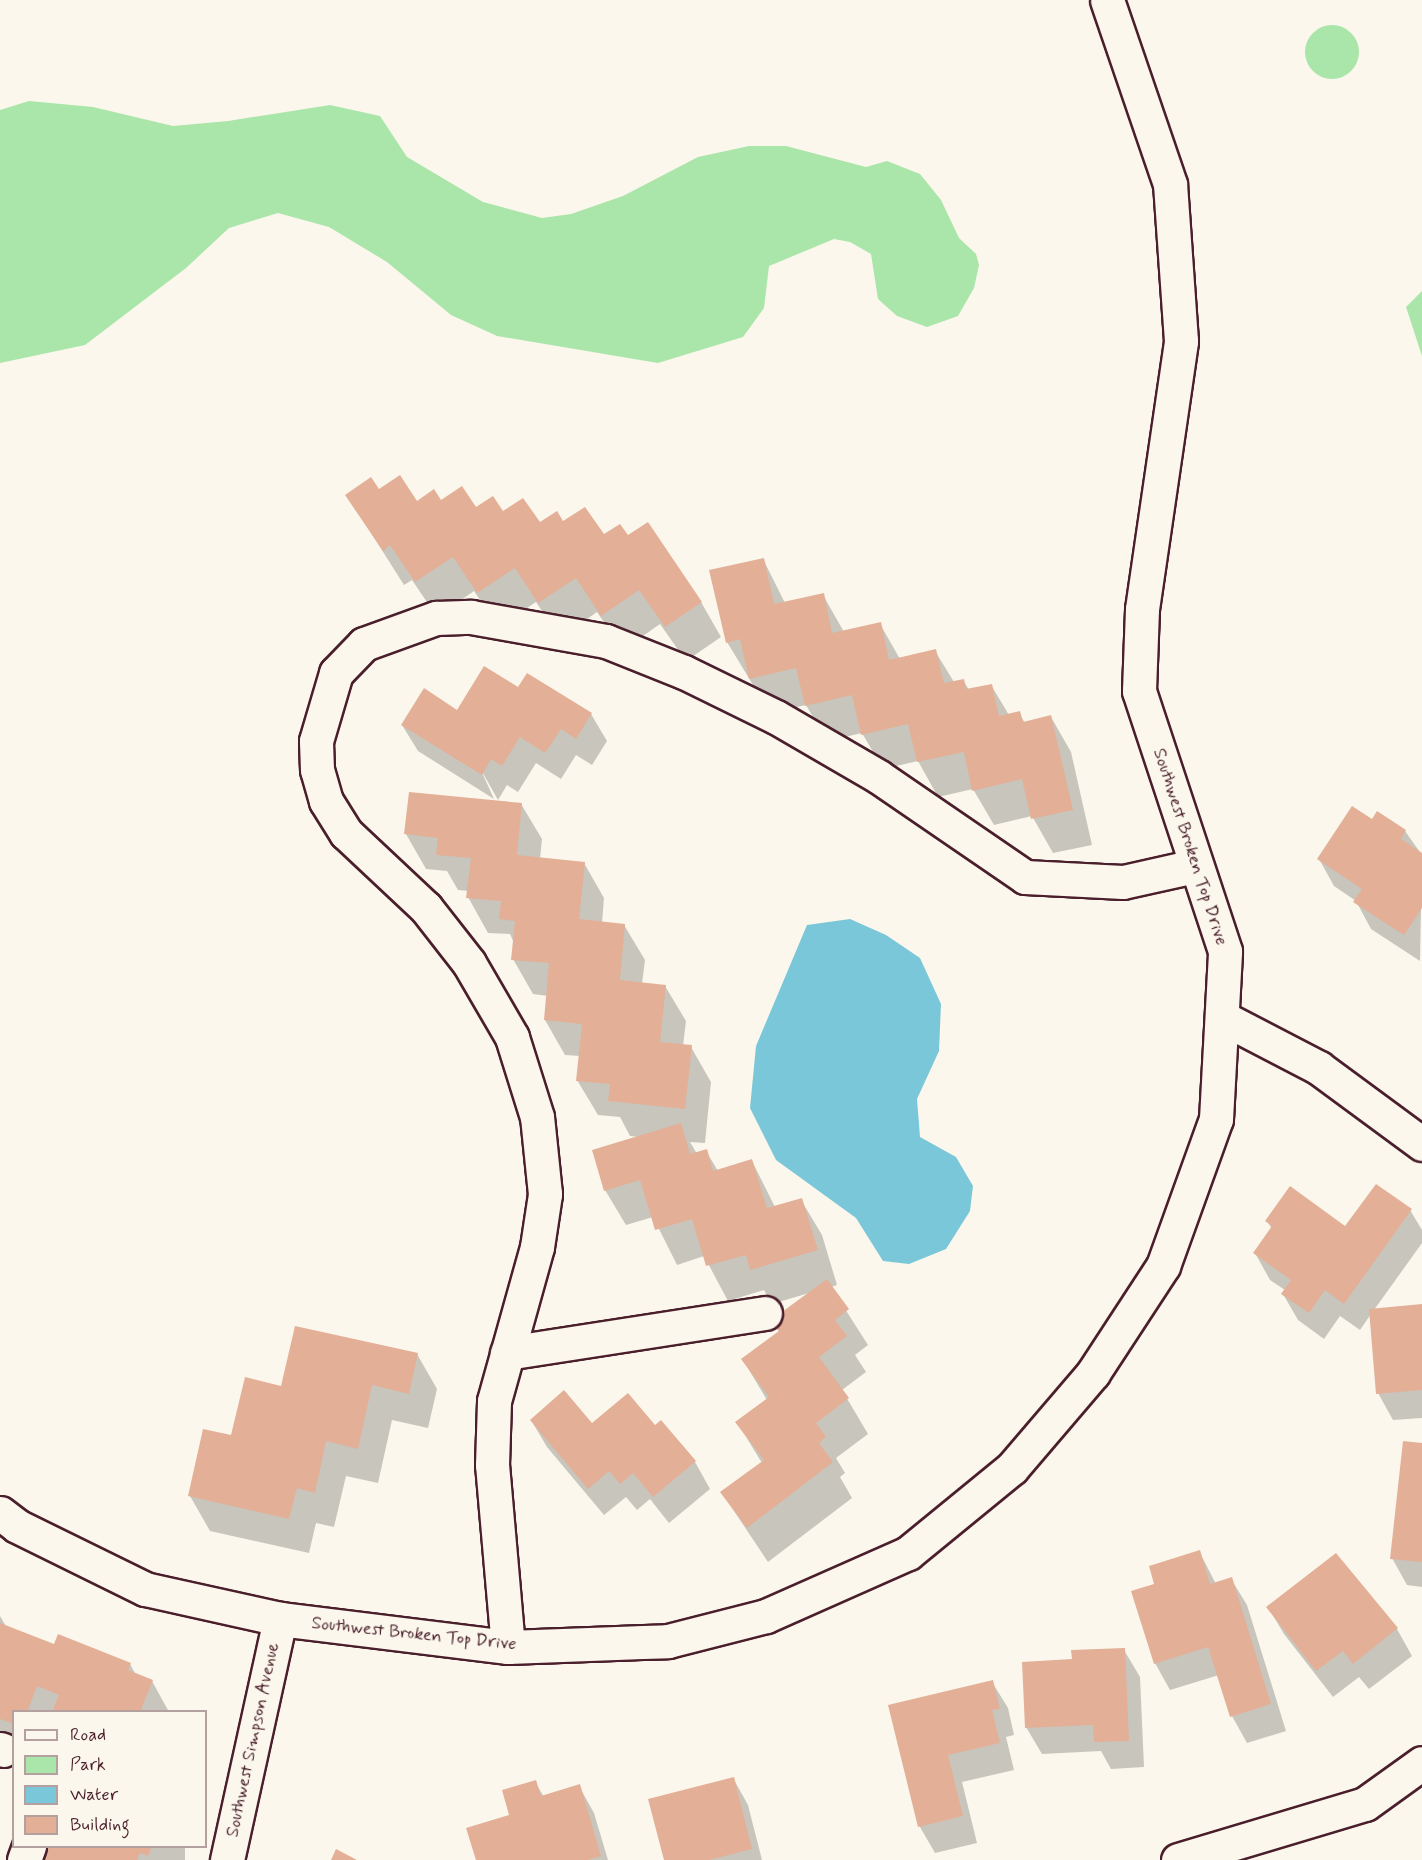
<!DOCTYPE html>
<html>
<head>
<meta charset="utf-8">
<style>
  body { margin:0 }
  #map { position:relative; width:1422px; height:1860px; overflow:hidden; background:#fbf7ec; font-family:Mynerve,sans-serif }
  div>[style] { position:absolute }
  .green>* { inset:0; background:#aae5aa }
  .round { border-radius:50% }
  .water>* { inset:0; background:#7ac7d9 }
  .shadow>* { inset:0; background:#0003; transform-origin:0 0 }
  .building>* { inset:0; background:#e3af97 }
  .roads { filter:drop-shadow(2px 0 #4a1f2b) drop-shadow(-2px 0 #4a1f2b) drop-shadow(0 2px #4a1f2b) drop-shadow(0 -2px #4a1f2b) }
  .minor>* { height:33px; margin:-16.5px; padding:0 16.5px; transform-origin:16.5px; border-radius:16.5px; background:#fbf7ec }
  span { translate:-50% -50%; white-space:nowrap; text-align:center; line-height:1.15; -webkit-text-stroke:4.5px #fbf7ec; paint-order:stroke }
  .street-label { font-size:18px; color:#4a1f2b }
  .legend { position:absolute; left:12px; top:1710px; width:195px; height:138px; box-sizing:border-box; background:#fbf7ec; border:2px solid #b4a19f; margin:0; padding:8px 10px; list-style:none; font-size:18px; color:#4a1f2b }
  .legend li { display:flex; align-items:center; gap:12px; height:30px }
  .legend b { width:30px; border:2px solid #b4a19f }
</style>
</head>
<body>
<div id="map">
  <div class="green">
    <i class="round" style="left:1305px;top:25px;width:54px;height:54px"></i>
    <i style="clip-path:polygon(29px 101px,93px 107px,173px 126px,228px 121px,330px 105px,380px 116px,407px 157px,483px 202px,542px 218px,571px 214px,623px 196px,698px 157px,749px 146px,786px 146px,866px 167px,887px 161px,920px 174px,941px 200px,959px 238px,976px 254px,979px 265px,974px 288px,958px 316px,927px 327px,897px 316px,878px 299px,871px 254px,850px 242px,834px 239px,769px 266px,764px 308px,743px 337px,658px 363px,497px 336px,451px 315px,387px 262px,329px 227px,278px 213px,229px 228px,186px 268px,85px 345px,0 363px,0 110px)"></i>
    <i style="clip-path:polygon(1422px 291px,1422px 356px,1406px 307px)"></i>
  </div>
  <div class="water">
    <i style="clip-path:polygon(850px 919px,886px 935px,920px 958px,941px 1004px,939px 1051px,917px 1099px,920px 1137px,956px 1157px,973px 1186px,970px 1211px,946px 1249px,909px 1264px,883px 1261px,856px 1218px,776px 1160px,750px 1108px,756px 1046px,807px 925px)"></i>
  </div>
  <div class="shadow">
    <i style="clip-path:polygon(379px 491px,417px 503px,440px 502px,539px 524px,563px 523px,604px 537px,627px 537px,701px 602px,721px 637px,686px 661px,660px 624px,623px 650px,597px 612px,560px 638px,536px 602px,498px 627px,474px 591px,437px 617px,412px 580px,404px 585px,347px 495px)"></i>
    <i style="clip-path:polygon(763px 559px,785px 603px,823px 595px,844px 632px,880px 624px,900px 659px,935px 651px,954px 682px,963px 680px,969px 690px,991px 685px,1009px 715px,1019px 713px,1025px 723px,1051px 717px,1071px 752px,1092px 845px,1053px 853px,1032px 816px,994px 825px,973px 789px,938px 797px,918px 761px,883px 769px,862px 733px,827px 741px,806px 705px,770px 713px,727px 642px)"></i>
    <i style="clip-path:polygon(458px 712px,591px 714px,607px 741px,592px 765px,576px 755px,561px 779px,536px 763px,518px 792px,507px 785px,498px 800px,480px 768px,494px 799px,418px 751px,402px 725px)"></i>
    <i style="clip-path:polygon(521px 804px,542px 839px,540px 859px,584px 863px,604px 898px,602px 923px,624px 925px,645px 960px,642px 984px,665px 986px,686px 1021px,683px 1046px,691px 1047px,711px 1082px,705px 1143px,690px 1142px,697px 1154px,706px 1151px,718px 1171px,752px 1161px,775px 1207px,801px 1200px,822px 1235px,837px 1285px,831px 1287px,868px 1345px,855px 1355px,866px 1372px,842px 1390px,868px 1434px,836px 1458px,845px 1473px,840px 1477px,852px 1498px,768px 1562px,722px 1493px,762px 1463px,737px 1422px,767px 1400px,743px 1360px,779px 1332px,773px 1321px,809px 1293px,772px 1304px,764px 1290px,728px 1301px,704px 1256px,677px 1265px,653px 1217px,626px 1225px,605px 1190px,639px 1137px,630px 1136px,620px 1117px,598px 1115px,577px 1080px,580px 1056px,565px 1055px,545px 1020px,548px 996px,533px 994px,513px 959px,514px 943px,510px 934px,488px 933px,468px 897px,469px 891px,458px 890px,447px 871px,426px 869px,406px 834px)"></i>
    <i style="clip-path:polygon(1372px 821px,1405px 831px,1422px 855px,1420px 961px,1371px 929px,1356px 901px,1334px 886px,1319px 859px)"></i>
    <i style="clip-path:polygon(1410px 1210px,1422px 1230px,1422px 1243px,1374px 1310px,1422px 1306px,1422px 1418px,1393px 1420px,1378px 1393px,1371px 1314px,1360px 1330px,1340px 1316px,1324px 1339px,1298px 1320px,1283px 1294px,1285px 1290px,1270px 1280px,1255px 1253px,1272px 1229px,1267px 1221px,1346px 1228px)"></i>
    <i style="clip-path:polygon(417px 1354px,437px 1389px,428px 1428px,392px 1420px,378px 1483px,346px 1476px,334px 1527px,316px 1523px,309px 1553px,210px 1531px,190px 1496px,233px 1437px,282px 1388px)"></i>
    <i style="clip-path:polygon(531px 1420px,655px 1427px,661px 1422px,695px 1462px,710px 1489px,669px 1523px,650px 1499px,637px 1510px,626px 1497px,604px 1515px,547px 1447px)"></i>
    <i style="clip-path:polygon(1422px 1444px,1422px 1587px,1407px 1585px,1392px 1558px)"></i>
    <i style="clip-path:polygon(1199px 1551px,1216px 1584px,1231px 1579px,1247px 1605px,1286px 1731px,1247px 1743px,1232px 1716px,1219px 1675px,1170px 1690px,1155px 1663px,1156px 1585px)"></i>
    <i style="clip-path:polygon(1336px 1555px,1397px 1629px,1412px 1656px,1369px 1689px,1359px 1677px,1333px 1697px,1284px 1634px,1268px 1607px)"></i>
    <i style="clip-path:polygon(0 1616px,7px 1628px,55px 1646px,130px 1664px,136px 1675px,152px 1681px,169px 1712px,14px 1712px,14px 1751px,0 1746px)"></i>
    <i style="clip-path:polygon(1124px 1650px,1140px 1677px,1144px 1767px,1111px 1769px,1101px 1751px,1042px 1754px,1026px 1727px,1073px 1661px)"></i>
    <i style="clip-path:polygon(992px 1682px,1008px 1708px,1014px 1735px,1006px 1737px,1014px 1770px,962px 1782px,977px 1843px,935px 1853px,920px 1827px,890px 1707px)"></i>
    <i style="clip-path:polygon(733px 1778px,748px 1805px,762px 1860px,666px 1860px)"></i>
    <i style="clip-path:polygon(535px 1782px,544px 1797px,579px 1786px,594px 1813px,608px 1860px,477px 1860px)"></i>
    <i style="left:48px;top:1846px;width:137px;height:15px"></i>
  </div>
  <div class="building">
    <i style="clip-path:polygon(400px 475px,417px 501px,434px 489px,441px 500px,462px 486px,476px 507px,493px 496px,503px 511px,523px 498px,540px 522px,557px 511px,563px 521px,585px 507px,604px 534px,620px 524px,628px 535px,648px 522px,702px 602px,665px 627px,639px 590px,601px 616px,576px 578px,538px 603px,515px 568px,477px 593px,453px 557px,415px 582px,390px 545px,383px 551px,345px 495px,371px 477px,379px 489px)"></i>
    <i style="clip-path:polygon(764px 558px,774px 604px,824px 593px,832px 633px,881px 622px,889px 660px,936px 649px,944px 683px,964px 679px,966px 689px,992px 684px,999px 716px,1020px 711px,1023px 722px,1051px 715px,1073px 810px,1031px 819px,1022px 779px,972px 791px,964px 752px,917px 762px,908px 724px,861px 735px,852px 695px,805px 706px,796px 668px,749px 679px,740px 639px,726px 643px,709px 570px)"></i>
    <i style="clip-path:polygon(484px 666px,518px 687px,527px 673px,592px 713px,576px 739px,561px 729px,545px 753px,520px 737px,502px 766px,491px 759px,482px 775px,401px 725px,424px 688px,457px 710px)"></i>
    <i style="clip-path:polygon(409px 792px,522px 803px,517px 855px,585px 862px,579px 919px,625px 924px,620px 980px,666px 985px,660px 1042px,692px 1045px,685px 1109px,608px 1101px,610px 1084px,576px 1081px,582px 1024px,544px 1020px,549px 963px,511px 960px,515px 921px,499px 919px,501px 901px,466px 898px,471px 858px,436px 855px,438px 838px,404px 834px)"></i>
    <i style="clip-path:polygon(1352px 806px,1372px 819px,1377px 811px,1406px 830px,1401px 839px,1422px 853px,1422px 908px,1404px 935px,1353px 902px,1362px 889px,1317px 859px)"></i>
    <i style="clip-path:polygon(681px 1123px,690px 1154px,707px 1149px,713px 1171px,752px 1159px,767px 1208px,802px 1198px,818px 1250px,750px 1270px,746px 1255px,706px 1266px,692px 1219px,655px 1230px,640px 1180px,604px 1191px,592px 1150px)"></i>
    <i style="clip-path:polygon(1376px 1184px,1412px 1209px,1344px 1304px,1325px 1290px,1309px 1313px,1281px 1294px,1291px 1280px,1253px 1253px,1272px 1226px,1265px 1221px,1290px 1186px,1345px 1226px)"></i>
    <i style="clip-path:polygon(827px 1279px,849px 1309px,835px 1320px,847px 1336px,819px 1357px,849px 1398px,816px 1423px,826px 1437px,819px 1443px,833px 1462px,747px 1528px,720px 1492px,764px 1460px,735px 1422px,769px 1397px,741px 1359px,779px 1331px,771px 1320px)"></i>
    <i style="clip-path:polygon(1422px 1304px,1422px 1390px,1376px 1394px,1369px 1309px)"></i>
    <i style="clip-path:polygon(295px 1326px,418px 1353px,409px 1394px,372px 1385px,358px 1449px,326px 1441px,315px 1493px,297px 1488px,289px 1519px,188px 1496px,203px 1429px,231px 1435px,245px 1377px,281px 1386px)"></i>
    <i style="clip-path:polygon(564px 1390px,592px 1423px,628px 1393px,655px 1425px,661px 1420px,696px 1461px,653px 1497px,633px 1473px,620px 1484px,609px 1471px,588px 1489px,530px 1420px)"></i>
    <i style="clip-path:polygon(1403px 1441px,1422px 1443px,1422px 1562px,1390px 1559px)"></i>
    <i style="clip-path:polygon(1200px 1550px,1210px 1584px,1232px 1577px,1271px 1704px,1230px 1717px,1208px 1647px,1154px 1664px,1131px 1591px,1154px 1584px,1149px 1566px)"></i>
    <i style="clip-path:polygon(1336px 1553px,1398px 1628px,1353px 1664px,1343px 1651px,1316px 1671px,1266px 1607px)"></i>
    <i style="clip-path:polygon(0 1623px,54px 1644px,58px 1634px,131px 1663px,128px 1670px,153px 1680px,140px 1712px,52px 1712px,59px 1695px,37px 1686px,27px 1712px,14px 1712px,14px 1724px,0 1719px)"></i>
    <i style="clip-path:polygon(1125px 1648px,1129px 1741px,1094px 1742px,1093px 1725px,1025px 1728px,1022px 1662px,1072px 1659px,1071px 1650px)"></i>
    <i style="clip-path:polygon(993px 1680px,1000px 1709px,992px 1710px,1000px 1743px,948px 1755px,963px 1816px,918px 1827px,888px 1705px)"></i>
    <i style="clip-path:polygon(734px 1777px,752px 1849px,709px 1860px,664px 1860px,648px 1799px)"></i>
    <i style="clip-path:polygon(536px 1780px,541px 1796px,580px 1784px,601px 1856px,588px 1860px,476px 1860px,466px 1828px,509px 1815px,502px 1790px)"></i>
    <i style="clip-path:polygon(46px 1846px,152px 1846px,148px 1856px,140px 1853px,137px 1860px,41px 1860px)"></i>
    <i style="clip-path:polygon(336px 1849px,357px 1860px,331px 1860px)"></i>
  </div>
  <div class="roads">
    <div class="minor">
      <i style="left:1223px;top:1018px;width:108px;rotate:27.5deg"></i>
      <i style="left:1319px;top:1068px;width:128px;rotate:36.4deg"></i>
      <i style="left:507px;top:1353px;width:261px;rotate:-8.8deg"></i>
      <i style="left:0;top:1513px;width:21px;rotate:37deg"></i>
      <i style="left:17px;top:1526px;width:143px;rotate:26.2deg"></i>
      <i style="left:145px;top:1589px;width:138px;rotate:12.5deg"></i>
      <i style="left:280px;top:1619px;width:230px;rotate:7deg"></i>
      <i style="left:508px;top:1647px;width:160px;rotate:-2.1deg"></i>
      <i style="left:668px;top:1641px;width:101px;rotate:-14.3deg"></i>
      <i style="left:766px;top:1616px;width:155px;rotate:-23.9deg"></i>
      <i style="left:908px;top:1553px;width:134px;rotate:-39.3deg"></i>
      <i style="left:1012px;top:1468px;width:125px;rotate:-49.5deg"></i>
      <i style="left:1093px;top:1373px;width:128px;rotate:-56.8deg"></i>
      <i style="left:1163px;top:1266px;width:156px;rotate:-70.2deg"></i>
      <i style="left:1216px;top:1119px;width:168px;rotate:-86.9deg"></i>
      <i style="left:1225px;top:951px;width:274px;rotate:-108.3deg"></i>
      <i style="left:1139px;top:691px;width:82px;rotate:-87.9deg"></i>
      <i style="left:1142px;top:609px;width:271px;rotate:-81.7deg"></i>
      <i style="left:1181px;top:341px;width:157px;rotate:-94deg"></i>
      <i style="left:1170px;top:184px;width:194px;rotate:-108.9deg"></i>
      <i style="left:508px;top:1647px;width:183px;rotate:-95deg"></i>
      <i style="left:492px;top:1465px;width:64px;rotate:-88.2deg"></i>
      <i style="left:494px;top:1401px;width:160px;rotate:-74.4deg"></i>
      <i style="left:537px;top:1247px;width:54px;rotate:-81.4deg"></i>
      <i style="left:545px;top:1194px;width:77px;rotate:-95.9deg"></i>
      <i style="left:537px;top:1117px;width:84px;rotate:-107.4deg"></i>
      <i style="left:512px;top:1037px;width:86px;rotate:-120.2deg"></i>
      <i style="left:469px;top:963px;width:70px;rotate:-128deg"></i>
      <i style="left:426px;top:908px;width:110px;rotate:-136.8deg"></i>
      <i style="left:346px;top:833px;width:38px;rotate:-122deg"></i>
      <i style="left:326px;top:801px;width:32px;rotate:-106deg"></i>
      <i style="left:317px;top:770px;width:29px;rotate:-92deg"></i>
      <i style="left:316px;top:741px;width:71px;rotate:-73.6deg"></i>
      <i style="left:336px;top:673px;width:40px;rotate:-46deg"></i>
      <i style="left:364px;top:644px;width:77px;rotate:-19.9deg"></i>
      <i style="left:436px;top:618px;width:35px;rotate:-2deg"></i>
      <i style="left:471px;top:617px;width:137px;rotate:10.1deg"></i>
      <i style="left:606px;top:641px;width:84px;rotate:21.7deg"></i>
      <i style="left:684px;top:672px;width:102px;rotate:26.1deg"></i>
      <i style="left:776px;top:717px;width:119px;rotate:30.2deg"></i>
      <i style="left:879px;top:777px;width:177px;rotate:34.4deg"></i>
      <i style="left:1025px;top:877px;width:98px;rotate:2.9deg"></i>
      <i style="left:1123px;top:882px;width:74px;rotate:-12.5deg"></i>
      <i style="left:0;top:1749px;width:3px;rotate:18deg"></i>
      <i style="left:24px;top:1860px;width:15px;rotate:-70deg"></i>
      <i style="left:227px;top:1860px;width:247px;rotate:-77.6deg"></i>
      <i style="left:1178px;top:1860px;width:195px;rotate:-16.7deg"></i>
      <i style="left:1365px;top:1804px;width:70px;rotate:-35.7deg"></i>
    </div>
  </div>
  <div class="street-label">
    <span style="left:1190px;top:847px;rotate:72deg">Southwest Broken Top Drive</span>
    <span style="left:414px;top:1634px;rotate:6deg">Southwest Broken Top Drive</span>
    <span style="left:253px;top:1740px;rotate:-78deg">Southwest Simpson Avenue</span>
  </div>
  <ul class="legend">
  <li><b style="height:8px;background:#fbf7ec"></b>Road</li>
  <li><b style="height:16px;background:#aae5aa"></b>Park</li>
  <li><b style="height:16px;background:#7ac7d9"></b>Water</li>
  <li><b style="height:16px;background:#e3af97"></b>Building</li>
  </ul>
</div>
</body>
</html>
